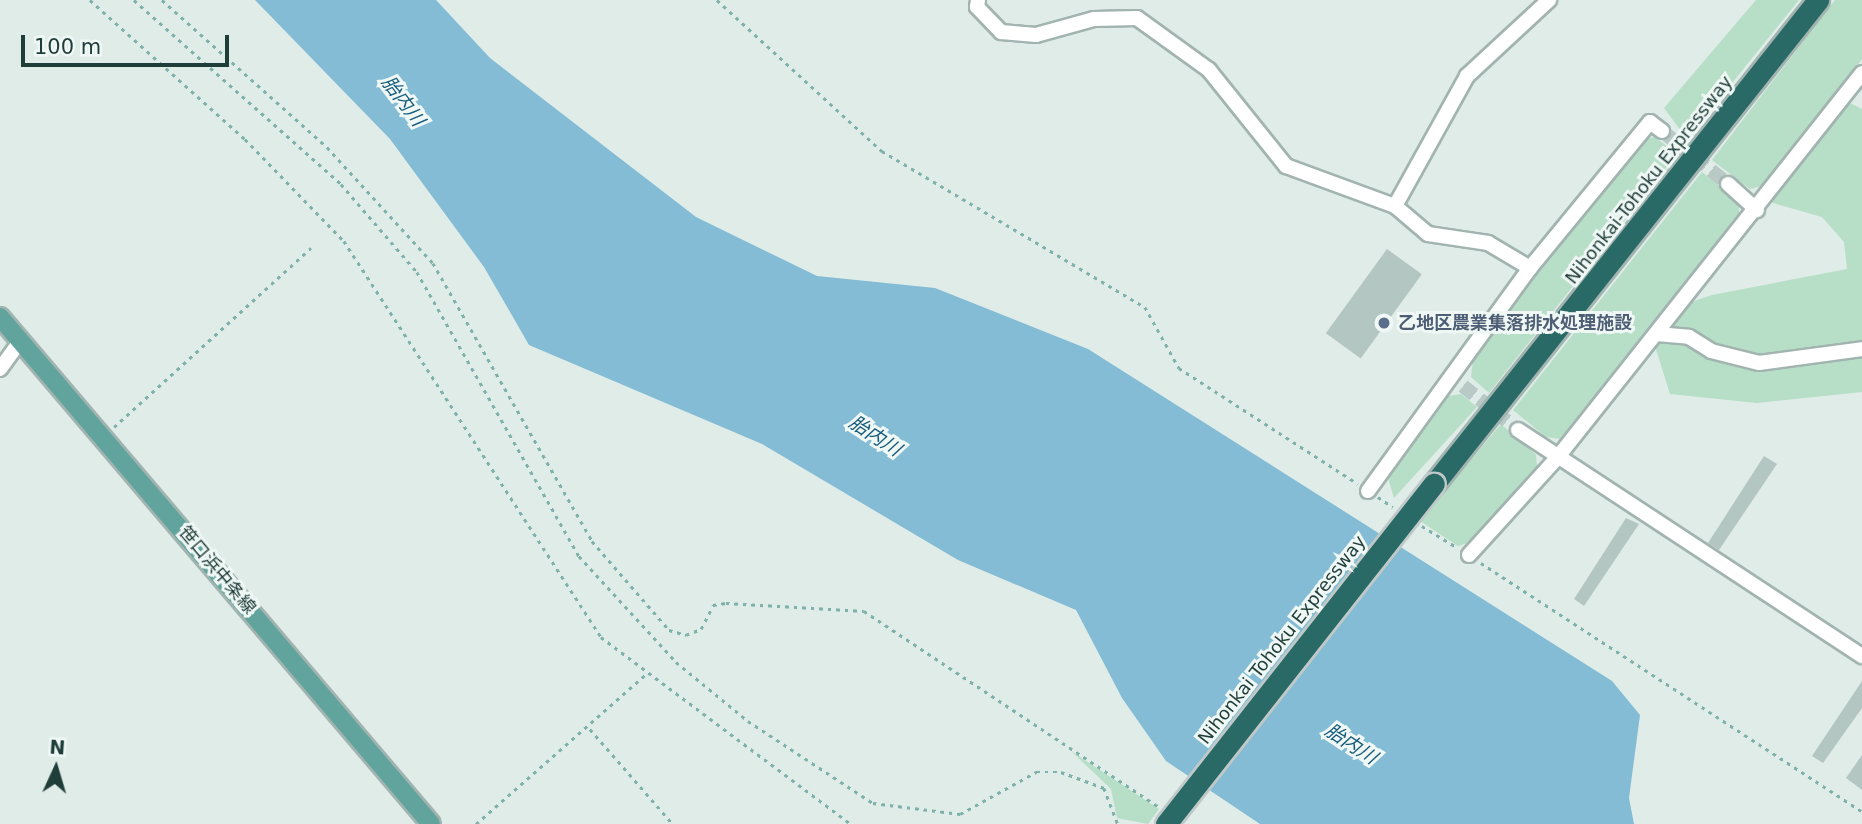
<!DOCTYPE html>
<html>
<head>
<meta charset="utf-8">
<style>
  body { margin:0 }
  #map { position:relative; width:1862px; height:824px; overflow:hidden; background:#dfece8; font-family:"DejaVu Sans","Noto Sans JP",sans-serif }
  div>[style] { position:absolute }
  .green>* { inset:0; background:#b7dec7 }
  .water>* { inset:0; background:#83bcd4 }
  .building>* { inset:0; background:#b4c6c1; transform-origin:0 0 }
  .minor-tunnel>* { height:14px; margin-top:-7px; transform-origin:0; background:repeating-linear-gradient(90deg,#b9c9c5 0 14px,transparent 0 21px) }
  .path>* { height:2.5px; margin-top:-1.25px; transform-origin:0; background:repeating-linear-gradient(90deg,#7eb1a9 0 3.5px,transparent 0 8.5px) }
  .roads { filter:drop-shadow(2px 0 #a2b4b0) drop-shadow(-2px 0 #a2b4b0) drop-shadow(0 2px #a2b4b0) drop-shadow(0 -2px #a2b4b0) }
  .minor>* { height:14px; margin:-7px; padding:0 7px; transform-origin:7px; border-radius:7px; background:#fff }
  .major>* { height:18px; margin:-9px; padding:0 9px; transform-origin:9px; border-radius:9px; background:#61a49d }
  .highway>* { height:21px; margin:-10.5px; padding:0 10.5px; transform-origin:10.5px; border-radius:10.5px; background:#296a67 }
  .bridges { filter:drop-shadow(2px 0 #c0c9c8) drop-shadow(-2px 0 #c0c9c8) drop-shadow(0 2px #c0c9c8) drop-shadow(0 -2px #c0c9c8) }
  .highway-bridge>* { height:21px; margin:-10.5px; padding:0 10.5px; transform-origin:10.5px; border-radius:10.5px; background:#296a67 }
  .dots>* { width:19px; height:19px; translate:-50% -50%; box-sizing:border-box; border:4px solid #f0f8f5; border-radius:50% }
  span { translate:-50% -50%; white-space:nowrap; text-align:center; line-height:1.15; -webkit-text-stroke:6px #f0f8f5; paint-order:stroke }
  .street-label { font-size:18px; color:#1f3d39 }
  .service-label { font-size:18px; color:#4e5e75; font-weight:700 }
  .left { translate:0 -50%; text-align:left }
  .water-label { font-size:19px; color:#165b7c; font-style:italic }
  .north { position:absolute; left:21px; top:733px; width:70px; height:70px; -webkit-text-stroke:5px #f0f8f5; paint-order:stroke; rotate:4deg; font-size:19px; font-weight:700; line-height:28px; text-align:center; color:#1f3d39 }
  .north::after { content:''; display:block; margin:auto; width:24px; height:32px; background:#1f3d39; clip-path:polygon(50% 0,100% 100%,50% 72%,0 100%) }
  .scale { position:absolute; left:21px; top:35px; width:208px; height:32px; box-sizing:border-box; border:4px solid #1f3d39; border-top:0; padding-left:9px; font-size:21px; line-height:24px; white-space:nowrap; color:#1f3d39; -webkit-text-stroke:5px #f0f8f5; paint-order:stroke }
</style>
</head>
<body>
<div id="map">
  <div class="green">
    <i style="clip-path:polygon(1756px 0,1799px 0,1687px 139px,1664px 108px)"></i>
    <i style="clip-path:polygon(1835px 0,1862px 0,1862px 59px,1765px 185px,1750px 189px,1712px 160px)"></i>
    <i style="clip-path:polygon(1846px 101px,1862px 109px,1862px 392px,1757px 403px,1670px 394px,1654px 343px,1665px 311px,1712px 295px,1847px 269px,1844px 242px,1822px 217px,1766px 201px)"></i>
    <i style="clip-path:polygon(1655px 137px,1677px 154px,1489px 393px,1471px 377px,1474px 352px,1644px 139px)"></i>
    <i style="clip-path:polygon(1702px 172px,1739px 202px,1739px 219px,1560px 439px,1546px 437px,1513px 410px)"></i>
    <i style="clip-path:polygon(1461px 394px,1477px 407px,1394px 498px,1386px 471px,1442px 397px)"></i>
    <i style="clip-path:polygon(1501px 424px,1536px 455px,1537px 467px,1473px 541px,1458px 546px,1420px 521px)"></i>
    <i style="clip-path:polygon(1071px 751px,1159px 809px,1148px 824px,1117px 818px,1111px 789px)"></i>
  </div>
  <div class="water">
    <i style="clip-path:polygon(255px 0,436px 0,490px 58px,696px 217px,817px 276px,935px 288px,1088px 349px,1612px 681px,1640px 715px,1629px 798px,1634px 824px,1260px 824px,1166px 761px,1122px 698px,1076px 610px,958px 560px,762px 444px,529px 345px,484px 267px,390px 139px)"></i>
  </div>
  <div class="building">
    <i style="left:1387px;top:249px;width:43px;height:104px;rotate:36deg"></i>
    <i style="clip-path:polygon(1764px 456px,1777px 464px,1719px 550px,1708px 543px)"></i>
    <i style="clip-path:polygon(1626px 518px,1639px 524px,1584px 606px,1574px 599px)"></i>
    <i style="clip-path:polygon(1862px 681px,1862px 708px,1823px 763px,1812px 756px)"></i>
    <i style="clip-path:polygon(1862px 755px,1862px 790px,1846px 778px)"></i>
  </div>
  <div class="minor-tunnel">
    <i style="left:1662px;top:131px;width:85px;rotate:38.8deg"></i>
    <i style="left:1463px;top:386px;width:70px;rotate:38.7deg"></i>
  </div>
  <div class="path">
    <i style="left:90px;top:0;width:208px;rotate:41.9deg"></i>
    <i style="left:245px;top:139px;width:142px;rotate:45.9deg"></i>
    <i style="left:344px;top:241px;width:472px;rotate:57deg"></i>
    <i style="left:601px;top:637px;width:312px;rotate:36.8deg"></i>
    <i style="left:134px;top:0;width:277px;rotate:41.6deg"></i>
    <i style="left:341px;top:184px;width:116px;rotate:49.2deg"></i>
    <i style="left:417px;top:272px;width:327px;rotate:60.3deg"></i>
    <i style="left:579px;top:556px;width:144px;rotate:47.5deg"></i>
    <i style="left:676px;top:662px;width:93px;rotate:39.3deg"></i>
    <i style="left:748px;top:721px;width:149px;rotate:33.3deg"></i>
    <i style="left:873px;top:803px;width:88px;rotate:7.2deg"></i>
    <i style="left:960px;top:814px;width:87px;rotate:-28.9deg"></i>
    <i style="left:1036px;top:772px;width:25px"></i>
    <i style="left:1061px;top:772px;width:46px;rotate:20.4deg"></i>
    <i style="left:1104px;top:788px;width:39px;rotate:69deg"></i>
    <i style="left:162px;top:0;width:221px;rotate:41.7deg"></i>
    <i style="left:327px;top:147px;width:157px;rotate:47.6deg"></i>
    <i style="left:433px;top:263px;width:320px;rotate:60.2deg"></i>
    <i style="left:592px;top:541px;width:118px;rotate:49.1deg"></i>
    <i style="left:669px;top:630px;width:18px;rotate:16deg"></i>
    <i style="left:686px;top:635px;width:16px;rotate:-22deg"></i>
    <i style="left:701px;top:629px;width:27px;rotate:-63deg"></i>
    <i style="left:713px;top:605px;width:13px;rotate:-9deg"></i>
    <i style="left:726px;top:603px;width:138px;rotate:3.3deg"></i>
    <i style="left:864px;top:611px;width:353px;rotate:33.6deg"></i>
    <i style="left:717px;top:0;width:224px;rotate:42.5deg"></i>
    <i style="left:882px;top:151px;width:306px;rotate:30.7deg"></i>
    <i style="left:1145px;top:307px;width:70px;rotate:60.9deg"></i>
    <i style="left:1179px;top:368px;width:213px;rotate:32.9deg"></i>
    <i style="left:114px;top:427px;width:266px;rotate:-42.3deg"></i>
    <i style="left:1378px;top:497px;width:18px;rotate:34deg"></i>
    <i style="left:1422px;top:526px;width:42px;rotate:31.4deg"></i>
    <i style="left:1481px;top:563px;width:455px;rotate:33.1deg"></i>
    <i style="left:590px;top:729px;width:126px;rotate:48.9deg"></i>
    <i style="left:476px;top:824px;width:228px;rotate:-41.4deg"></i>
  </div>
  <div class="roads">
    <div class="minor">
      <i style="left:978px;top:0;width:7px;rotate:98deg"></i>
      <i style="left:977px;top:7px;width:35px;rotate:46deg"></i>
      <i style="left:1001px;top:32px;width:35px;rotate:5deg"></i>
      <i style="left:1036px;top:35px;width:60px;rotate:-15.4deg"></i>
      <i style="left:1094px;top:19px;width:43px;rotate:-1.3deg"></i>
      <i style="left:1137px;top:18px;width:89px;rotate:35.8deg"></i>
      <i style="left:1209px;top:70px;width:123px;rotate:51.3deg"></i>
      <i style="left:1286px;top:166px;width:116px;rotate:20.2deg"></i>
      <i style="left:1395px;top:206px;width:43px;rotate:40.3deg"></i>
      <i style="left:1428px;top:234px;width:61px;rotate:8.5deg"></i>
      <i style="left:1488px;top:243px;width:49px;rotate:30.8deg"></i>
      <i style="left:1728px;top:184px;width:39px;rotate:42deg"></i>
      <i style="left:1395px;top:206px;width:149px;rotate:-61deg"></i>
      <i style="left:1467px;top:76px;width:112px;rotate:-42.8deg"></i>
      <i style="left:1657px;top:334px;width:32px;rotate:5deg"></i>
      <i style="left:1689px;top:337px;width:26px;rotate:32deg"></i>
      <i style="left:1711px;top:351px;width:49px;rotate:14deg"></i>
      <i style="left:1759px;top:363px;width:104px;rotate:-7.7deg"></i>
      <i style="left:0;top:369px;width:34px;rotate:-54deg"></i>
      <i style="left:1518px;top:430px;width:412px;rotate:33.3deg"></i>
      <i style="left:1368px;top:491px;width:276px;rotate:-54deg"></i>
      <i style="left:1530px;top:268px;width:189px;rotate:-50.6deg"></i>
      <i style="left:1650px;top:122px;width:15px;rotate:37deg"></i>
      <i style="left:1469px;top:555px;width:131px;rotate:-47.8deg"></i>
      <i style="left:1557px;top:458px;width:491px;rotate:-51.6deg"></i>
    </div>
    <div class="major">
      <i style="left:0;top:317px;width:665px;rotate:49.63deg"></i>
    </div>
    <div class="highway">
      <i style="left:1434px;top:484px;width:618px;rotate:-51.57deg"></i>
    </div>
  </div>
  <div class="bridges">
    <div class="highway-bridge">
      <i style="left:1166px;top:824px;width:433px;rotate:-51.8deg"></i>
    </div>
  </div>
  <div class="dots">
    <i style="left:1384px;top:323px;background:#5c6f8a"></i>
  </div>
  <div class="street-label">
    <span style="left:1649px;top:180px;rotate:-52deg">Nihonkai-Tohoku Expressway</span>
    <span style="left:217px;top:570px;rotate:50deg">笹口浜中条線</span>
    <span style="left:1282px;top:640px;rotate:-52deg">Nihonkai Tohoku Expressway</span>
  </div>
  <div class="service-label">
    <span class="left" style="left:1398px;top:323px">乙地区農業集落排水処理施設</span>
  </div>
  <div class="water-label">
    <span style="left:403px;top:101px;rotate:53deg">胎内川</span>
    <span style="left:875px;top:436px;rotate:33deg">胎内川</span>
    <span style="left:1351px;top:744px;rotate:33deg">胎内川</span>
  </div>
  <div class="north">N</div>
  <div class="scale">100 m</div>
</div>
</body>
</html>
